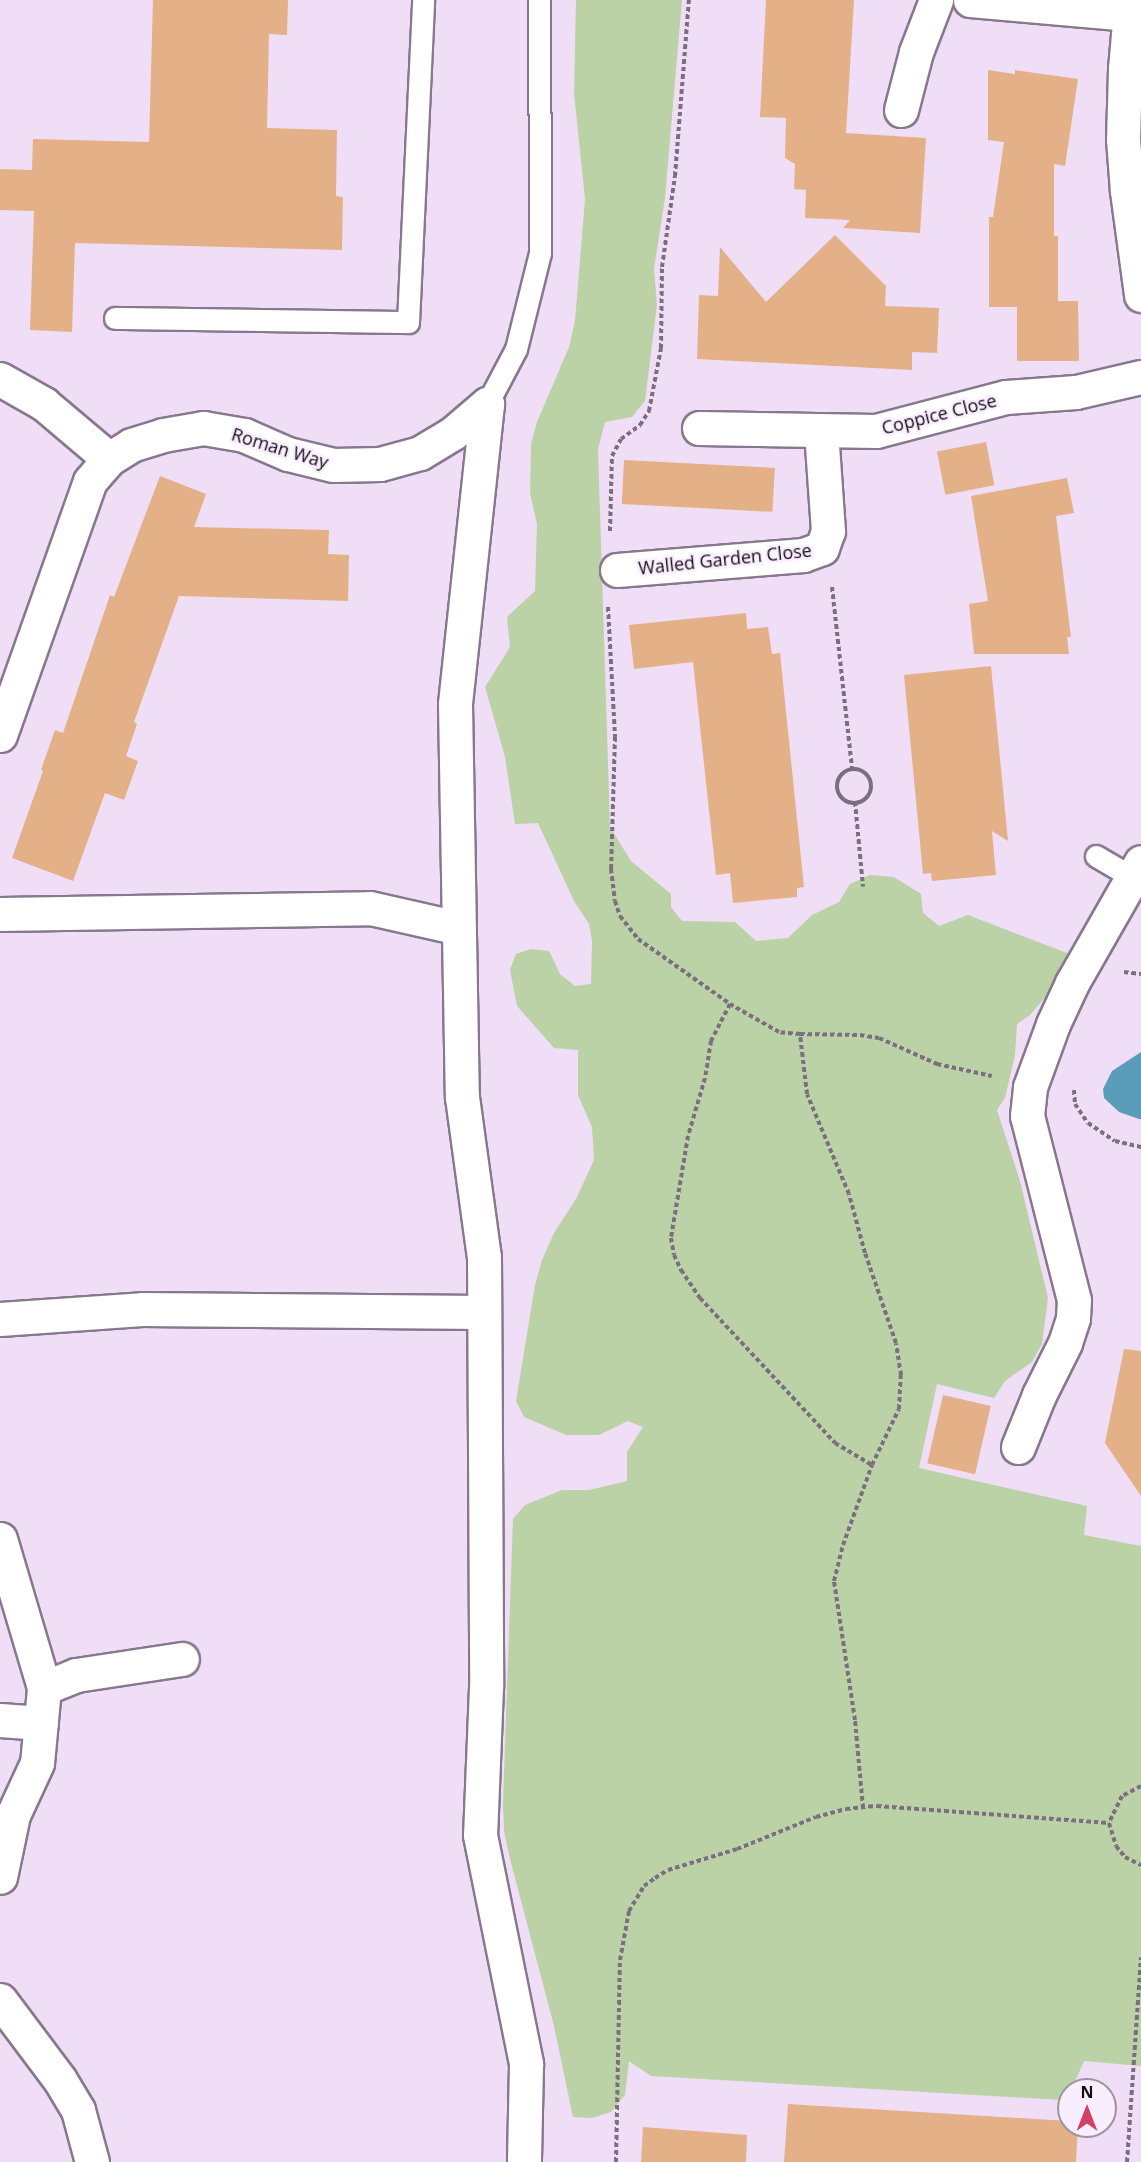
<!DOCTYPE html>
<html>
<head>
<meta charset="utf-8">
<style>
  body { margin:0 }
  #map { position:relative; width:1141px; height:2162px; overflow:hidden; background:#f0def6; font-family:"Open Sans",sans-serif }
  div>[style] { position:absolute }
  .green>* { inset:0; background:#bbd1a6 }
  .water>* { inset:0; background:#5c9cbb }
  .building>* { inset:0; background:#e3b087; transform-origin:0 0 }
  .path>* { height:4px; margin-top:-2px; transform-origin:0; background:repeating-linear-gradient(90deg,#7b6f7f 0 4.5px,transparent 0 7.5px) }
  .path>.ring { margin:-2px; padding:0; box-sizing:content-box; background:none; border:4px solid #7b6f7f; border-radius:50% }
  .roads { filter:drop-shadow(2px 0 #88788d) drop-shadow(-2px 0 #88788d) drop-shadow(0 2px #88788d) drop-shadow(0 -2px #88788d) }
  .lane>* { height:21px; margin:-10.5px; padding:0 10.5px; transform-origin:10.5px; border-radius:10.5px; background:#fff }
  .street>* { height:33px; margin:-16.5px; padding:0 16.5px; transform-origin:16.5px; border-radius:16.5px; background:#fff }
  span { translate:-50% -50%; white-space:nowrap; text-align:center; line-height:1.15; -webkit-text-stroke:5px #f9eefd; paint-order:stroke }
  .street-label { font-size:18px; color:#130d15 }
  .north { position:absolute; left:1057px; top:2078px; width:60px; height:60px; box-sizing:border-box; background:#f9eefd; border:2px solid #9d94a0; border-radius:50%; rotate:0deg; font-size:16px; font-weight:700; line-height:24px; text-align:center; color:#130d15 }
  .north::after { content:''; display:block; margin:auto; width:21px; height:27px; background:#d04164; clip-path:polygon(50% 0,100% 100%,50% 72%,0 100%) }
</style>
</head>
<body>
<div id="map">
  <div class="green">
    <i style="clip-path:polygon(576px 0,682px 0,665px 198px,654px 269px,657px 305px,645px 401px,632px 417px,605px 422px,598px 449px,610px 827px,631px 861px,671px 894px,671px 907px,682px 921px,735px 922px,756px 941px,788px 938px,812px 915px,839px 902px,850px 884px,870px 875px,894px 877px,921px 894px,923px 913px,939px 926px,968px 915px,1072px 955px,1047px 995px,1030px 1015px,1017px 1024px,1015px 1055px,1005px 1098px,997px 1110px,1020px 1181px,1048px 1298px,1042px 1344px,1032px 1362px,1005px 1381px,994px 1398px,937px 1384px,919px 1468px,1087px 1506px,1084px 1535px,1141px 1546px,1141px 2066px,1084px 2061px,1069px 2095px,1061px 2100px,651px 2076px,629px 2061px,625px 2095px,611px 2112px,592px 2118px,573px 2117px,554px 2026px,510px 1859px,504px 1831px,503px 1802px,513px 1519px,525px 1505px,562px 1490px,589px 1490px,627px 1481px,627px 1452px,643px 1427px,628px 1421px,599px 1435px,566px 1435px,524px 1417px,516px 1401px,535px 1285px,542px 1260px,554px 1233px,576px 1199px,594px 1160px,592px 1127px,578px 1095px,578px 1050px,554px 1048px,517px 1006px,510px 970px,516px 954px,531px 949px,549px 951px,560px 974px,575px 986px,591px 984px,592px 941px,589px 924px,574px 901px,538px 823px,515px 824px,505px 757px,485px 687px,510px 647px,507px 617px,535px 591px,537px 524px,530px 493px,531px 444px,537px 422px,569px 347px,575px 321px,585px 199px,574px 93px)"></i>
  </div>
  <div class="water">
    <i style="clip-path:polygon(1141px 1052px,1141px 1119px,1139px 1119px,1119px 1112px,1104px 1098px,1103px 1089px,1112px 1071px)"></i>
  </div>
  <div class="building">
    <i style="clip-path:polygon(153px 0,288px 0,287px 35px,269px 34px,267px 128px,337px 130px,336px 196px,343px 197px,342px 250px,75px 243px,72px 332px,30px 330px,34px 211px,0 210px,0 169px,32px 170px,33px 139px,149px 142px)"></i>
    <i style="clip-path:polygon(766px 0,854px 0,846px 133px,926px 138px,920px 233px,843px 228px,850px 220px,805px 218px,806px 190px,794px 189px,795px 164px,785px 158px,786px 118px,760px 117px)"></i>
    <i style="clip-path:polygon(988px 70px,1015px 74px,1015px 70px,1078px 79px,1065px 166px,1054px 164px,1054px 236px,1058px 236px,1058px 301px,1078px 301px,1079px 361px,1017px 361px,1017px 307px,989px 307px,989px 217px,993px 217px,1004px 142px,988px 140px)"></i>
    <i style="clip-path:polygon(835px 235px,886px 286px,885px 306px,939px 308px,937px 353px,912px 352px,912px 370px,697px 359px,699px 295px,718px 296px,720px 247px,766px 302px)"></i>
    <i style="left:986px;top:442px;width:44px;height:50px;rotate:79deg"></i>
    <i style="left:624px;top:460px;width:151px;height:44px;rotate:3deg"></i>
    <i style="clip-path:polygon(160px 476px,206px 494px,194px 527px,329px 530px,328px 554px,349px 555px,348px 601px,179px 596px,134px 722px,137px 724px,126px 756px,138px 761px,124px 800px,105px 793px,73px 881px,12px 858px,43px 771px,41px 770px,55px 730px,63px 733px,110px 595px,114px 597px)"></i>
    <i style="clip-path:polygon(1067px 478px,1074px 513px,1056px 516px,1071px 637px,1067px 637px,1069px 654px,974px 654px,969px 604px,988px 601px,971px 496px)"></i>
    <i style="clip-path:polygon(746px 613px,747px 629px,768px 627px,772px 654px,780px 653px,804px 887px,797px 888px,797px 897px,733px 903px,730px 873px,716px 875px,693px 662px,634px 669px,629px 625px)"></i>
    <i style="clip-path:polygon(991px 666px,1008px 841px,992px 831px,996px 875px,932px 881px,931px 873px,923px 874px,904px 675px)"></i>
    <i style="clip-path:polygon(1124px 1349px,1141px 1351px,1141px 1496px,1105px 1443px)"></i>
    <i style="left:943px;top:1395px;width:49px;height:70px;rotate:13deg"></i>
    <i style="clip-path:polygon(788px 2104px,1069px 2121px,1069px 2126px,1078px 2126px,1076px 2162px,784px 2162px)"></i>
    <i style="clip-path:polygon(643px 2127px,747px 2135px,746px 2162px,641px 2162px)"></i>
  </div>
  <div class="path">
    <i style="left:610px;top:531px;width:75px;rotate:-88.5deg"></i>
    <i style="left:612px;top:456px;width:19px;rotate:-62deg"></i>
    <i style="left:621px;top:439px;width:24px;rotate:-36deg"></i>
    <i style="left:640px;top:425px;width:17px;rotate:-57deg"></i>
    <i style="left:649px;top:411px;width:64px;rotate:-79.2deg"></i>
    <i style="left:661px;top:348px;width:81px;rotate:-89.3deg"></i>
    <i style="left:662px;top:267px;width:92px;rotate:-81.9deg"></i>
    <i style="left:675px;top:176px;width:177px;rotate:-85.5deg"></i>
    <i style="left:832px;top:587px;width:183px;rotate:83.7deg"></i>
    <i style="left:608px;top:607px;width:130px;rotate:86.9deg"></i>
    <i style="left:615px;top:737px;width:132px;rotate:91.7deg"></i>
    <i style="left:611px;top:869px;width:32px;rotate:83deg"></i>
    <i style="left:615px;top:901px;width:16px;rotate:72deg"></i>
    <i style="left:620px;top:916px;width:29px;rotate:52deg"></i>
    <i style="left:638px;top:939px;width:113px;rotate:35.2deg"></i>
    <i class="ring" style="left:837px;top:769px;width:30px;height:30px"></i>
    <i style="left:855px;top:802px;width:85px;rotate:84.6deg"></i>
    <i style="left:1124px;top:972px;width:17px;rotate:7deg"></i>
    <i style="left:800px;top:1034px;width:21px;rotate:-175deg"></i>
    <i style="left:779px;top:1032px;width:56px;rotate:-150.3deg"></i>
    <i style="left:730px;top:1004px;width:42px;rotate:117.2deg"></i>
    <i style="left:711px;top:1041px;width:37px;rotate:99deg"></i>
    <i style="left:705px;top:1078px;width:60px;rotate:106.3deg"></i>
    <i style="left:688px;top:1136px;width:103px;rotate:99.5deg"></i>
    <i style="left:671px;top:1238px;width:17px;rotate:80deg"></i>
    <i style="left:674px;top:1255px;width:17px;rotate:65deg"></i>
    <i style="left:681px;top:1270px;width:34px;rotate:56deg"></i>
    <i style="left:700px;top:1298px;width:198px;rotate:47deg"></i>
    <i style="left:835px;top:1443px;width:43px;rotate:30.7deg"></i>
    <i style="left:1074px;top:1090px;width:14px;rotate:86deg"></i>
    <i style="left:1075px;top:1104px;width:23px;rotate:56deg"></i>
    <i style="left:1088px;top:1123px;width:32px;rotate:34deg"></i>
    <i style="left:1115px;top:1141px;width:27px;rotate:13deg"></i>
    <i style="left:1141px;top:1786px;width:21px;rotate:152deg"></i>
    <i style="left:1122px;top:1796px;width:30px;rotate:116deg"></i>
    <i style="left:1109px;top:1823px;width:24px;rotate:73deg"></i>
    <i style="left:1116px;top:1846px;width:14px;rotate:51deg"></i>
    <i style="left:1125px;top:1857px;width:18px;rotate:27deg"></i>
    <i style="left:863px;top:1808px;width:88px;rotate:-95.2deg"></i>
    <i style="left:855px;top:1720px;width:141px;rotate:-98.6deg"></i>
    <i style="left:834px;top:1581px;width:37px;rotate:-76deg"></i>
    <i style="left:843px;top:1545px;width:85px;rotate:-70.1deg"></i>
    <i style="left:872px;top:1465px;width:62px;rotate:-64.3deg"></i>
    <i style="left:899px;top:1409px;width:34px;rotate:-87deg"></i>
    <i style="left:901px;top:1375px;width:32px;rotate:-99deg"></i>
    <i style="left:896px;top:1343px;width:95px;rotate:-109deg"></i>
    <i style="left:865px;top:1253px;width:61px;rotate:-105.2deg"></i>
    <i style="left:849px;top:1194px;width:108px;rotate:-112.8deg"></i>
    <i style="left:807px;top:1094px;width:60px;rotate:-96.7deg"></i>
    <i style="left:800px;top:1034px;width:60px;rotate:1deg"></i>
    <i style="left:860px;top:1035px;width:19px;rotate:9deg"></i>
    <i style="left:879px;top:1038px;width:64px;rotate:24.1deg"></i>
    <i style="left:937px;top:1064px;width:56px;rotate:12.3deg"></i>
    <i style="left:616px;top:2162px;width:202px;rotate:-88.9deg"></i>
    <i style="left:620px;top:1960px;width:50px;rotate:-79.6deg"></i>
    <i style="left:629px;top:1911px;width:29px;rotate:-59deg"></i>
    <i style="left:644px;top:1886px;width:14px;rotate:-36deg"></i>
    <i style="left:655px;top:1878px;width:15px;rotate:-32deg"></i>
    <i style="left:668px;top:1870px;width:72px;rotate:-16.9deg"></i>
    <i style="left:737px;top:1849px;width:85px;rotate:-22.1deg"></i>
    <i style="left:816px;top:1817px;width:31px;rotate:-15deg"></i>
    <i style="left:846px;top:1809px;width:31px;rotate:-6deg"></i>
    <i style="left:877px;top:1806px;width:233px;rotate:4.2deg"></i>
    <i style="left:1127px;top:2162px;width:205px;rotate:-86.1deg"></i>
  </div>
  <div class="roads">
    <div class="lane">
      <i style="left:115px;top:318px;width:293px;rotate:0.8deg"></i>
      <i style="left:408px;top:322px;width:322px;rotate:-87.3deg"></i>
      <i style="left:487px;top:404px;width:62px;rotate:-62.2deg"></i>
      <i style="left:516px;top:349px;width:99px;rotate:-76deg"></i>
      <i style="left:540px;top:253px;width:253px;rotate:-90.2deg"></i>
      <i style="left:1096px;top:856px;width:42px;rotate:30.3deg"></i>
    </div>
    <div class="street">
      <i style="left:970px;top:0;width:160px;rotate:5deg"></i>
      <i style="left:1131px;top:0;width:69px;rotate:95deg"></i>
      <i style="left:1125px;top:69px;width:70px;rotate:91.6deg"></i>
      <i style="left:1123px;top:139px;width:52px;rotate:85.6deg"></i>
      <i style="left:1127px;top:191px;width:105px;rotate:82.3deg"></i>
      <i style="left:901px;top:110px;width:60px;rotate:-75.5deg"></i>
      <i style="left:916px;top:52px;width:56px;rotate:-69deg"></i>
      <i style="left:0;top:379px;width:51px;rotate:29.6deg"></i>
      <i style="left:44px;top:404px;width:85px;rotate:40.2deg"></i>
      <i style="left:487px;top:404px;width:302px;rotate:96.1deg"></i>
      <i style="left:455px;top:704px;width:393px;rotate:89deg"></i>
      <i style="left:462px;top:1097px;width:162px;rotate:82.2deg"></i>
      <i style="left:484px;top:1257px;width:430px;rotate:89.7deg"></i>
      <i style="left:486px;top:1687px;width:148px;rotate:92.3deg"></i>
      <i style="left:480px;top:1835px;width:234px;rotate:78.6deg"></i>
      <i style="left:526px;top:2064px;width:98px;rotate:91.2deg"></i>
      <i style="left:699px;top:428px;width:177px;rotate:1deg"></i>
      <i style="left:876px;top:431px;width:134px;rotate:-14.7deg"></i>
      <i style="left:1006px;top:397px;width:70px;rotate:-4.1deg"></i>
      <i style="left:1076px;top:392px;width:67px;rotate:-13deg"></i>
      <i style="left:617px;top:570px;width:187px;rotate:-4.6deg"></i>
      <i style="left:803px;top:555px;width:20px;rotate:-20deg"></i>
      <i style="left:822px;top:548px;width:18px;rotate:-71deg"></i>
      <i style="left:828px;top:531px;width:100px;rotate:-94deg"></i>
      <i style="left:0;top:735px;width:269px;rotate:-70.5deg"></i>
      <i style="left:90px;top:481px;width:29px;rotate:-49deg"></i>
      <i style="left:109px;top:459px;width:26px;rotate:-32deg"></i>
      <i style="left:131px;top:445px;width:34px;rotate:-17deg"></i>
      <i style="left:163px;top:435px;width:41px;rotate:-9.9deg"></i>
      <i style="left:203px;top:428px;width:42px;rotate:9.7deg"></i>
      <i style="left:244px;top:435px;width:48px;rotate:23.4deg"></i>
      <i style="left:288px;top:454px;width:46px;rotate:13.7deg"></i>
      <i style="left:333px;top:465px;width:47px;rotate:-1.2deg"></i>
      <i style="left:380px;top:464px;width:41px;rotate:-15.4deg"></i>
      <i style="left:420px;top:453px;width:39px;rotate:-31deg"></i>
      <i style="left:453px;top:433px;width:45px;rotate:-40.5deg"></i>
      <i style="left:0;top:914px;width:370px;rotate:-0.9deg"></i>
      <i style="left:370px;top:908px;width:91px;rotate:12.7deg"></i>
      <i style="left:0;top:1319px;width:142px;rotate:-4deg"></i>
      <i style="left:142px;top:1309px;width:342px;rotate:0.5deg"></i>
      <i style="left:1018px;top:1447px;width:56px;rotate:-68deg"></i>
      <i style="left:1039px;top:1395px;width:58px;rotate:-63.4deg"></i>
      <i style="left:1065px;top:1343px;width:26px;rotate:-72deg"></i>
      <i style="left:1073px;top:1318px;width:18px;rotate:-87deg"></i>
      <i style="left:1074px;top:1300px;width:190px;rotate:-104.3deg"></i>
      <i style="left:1027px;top:1116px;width:29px;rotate:-84deg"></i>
      <i style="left:1030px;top:1087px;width:67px;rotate:-69.9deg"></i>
      <i style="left:1053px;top:1024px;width:45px;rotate:-65.1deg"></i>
      <i style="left:1072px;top:983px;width:139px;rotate:-60.3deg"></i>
      <i style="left:0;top:1539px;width:155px;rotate:73.5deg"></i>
      <i style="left:44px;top:1688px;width:75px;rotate:95.3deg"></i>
      <i style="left:37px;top:1763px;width:57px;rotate:114.8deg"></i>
      <i style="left:13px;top:1815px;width:63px;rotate:101.8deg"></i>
      <i style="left:44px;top:1688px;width:35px;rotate:-22deg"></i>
      <i style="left:76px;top:1675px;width:107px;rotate:-8.6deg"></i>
      <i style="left:0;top:1720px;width:41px;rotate:4.2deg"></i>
      <i style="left:0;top:2000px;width:100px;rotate:53.1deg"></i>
      <i style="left:60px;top:2080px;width:35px;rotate:59deg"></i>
      <i style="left:78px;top:2110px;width:54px;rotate:74.9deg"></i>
    </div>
  </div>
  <div class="street-label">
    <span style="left:939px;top:414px;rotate:-14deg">Coppice Close</span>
    <span style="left:280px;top:448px;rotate:17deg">Roman Way</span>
    <span style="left:725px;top:559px;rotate:-6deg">Walled Garden Close</span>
  </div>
  <div class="north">N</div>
</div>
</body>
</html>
